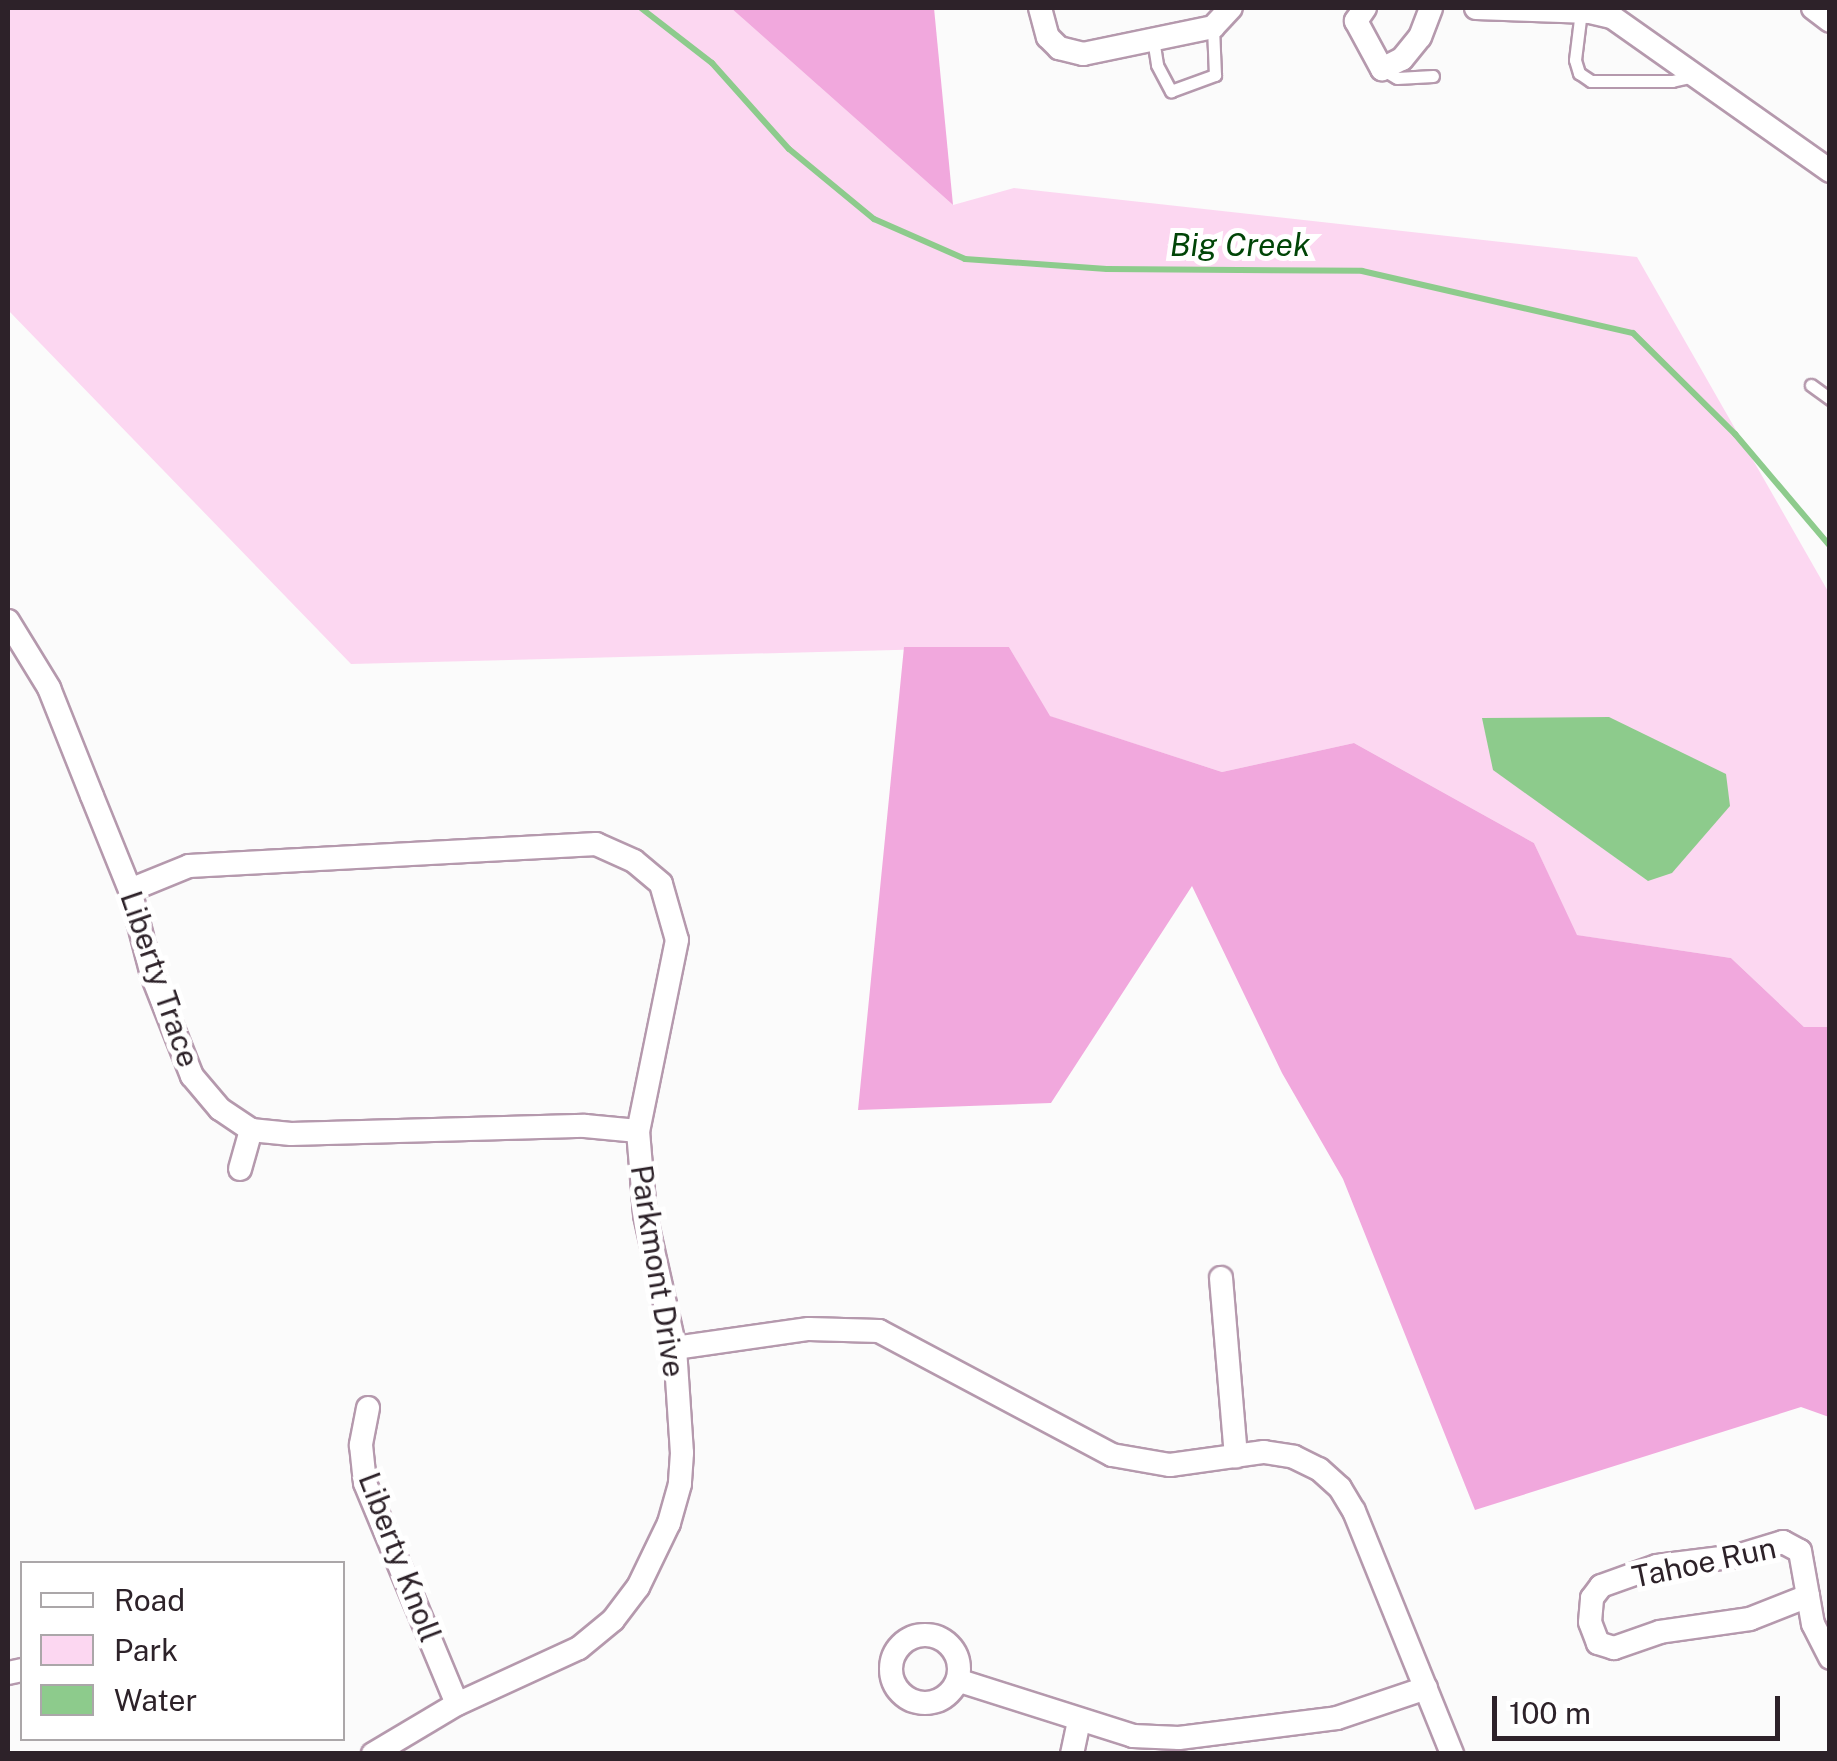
<!DOCTYPE html>
<html>
<head>
<meta charset="utf-8">
<style>
  body { margin:0 }
  #map { position:relative; width:1837px; height:1761px; overflow:hidden; background:#fbfbfb; font-family:"Public Sans",sans-serif }
  div>[style] { position:absolute }
  .green>* { inset:0; background:#fcd7f1 }
  .forest>* { inset:0; background:#f1a8dd }
  .water>* { inset:0; background:#8dcb8c }
  .stream>* { height:6px; margin:-3px; padding:0 3px; transform-origin:3px; border-radius:3px; background:#8dcb8c }
  .roads { filter:drop-shadow(2px 0 #b599ad) drop-shadow(-2px 0 #b599ad) drop-shadow(0 2px #b599ad) drop-shadow(0 -2px #b599ad) }
  .service>* { height:11px; margin:-5.5px; padding:0 5.5px; transform-origin:5.5px; border-radius:5.5px; background:#fff }
  .minor>* { height:22px; margin:-11px; padding:0 11px; transform-origin:11px; border-radius:11px; background:#fff }
  .minor>.ring { margin:-11px; padding:0; box-sizing:content-box; background:none; border:22px solid #fff; border-radius:50% }
  span { translate:-50% -50%; white-space:nowrap; text-align:center; line-height:1.15; -webkit-text-stroke:10px #fff; paint-order:stroke }
  .street-label { font-size:30px; color:#2d2229 }
  .water-label { font-size:32px; color:#004507; font-style:italic }
  .frame { position:absolute; inset:0; border:10px solid #2d2229; pointer-events:none }
  .legend { position:absolute; left:20px; top:1561px; width:325px; height:180px; box-sizing:border-box; background:#fff; border:2px solid #aba7a9; margin:0; padding:12px 18px; list-style:none; font-size:30px; color:#2d2229 }
  .legend li { display:flex; align-items:center; gap:20px; height:50px }
  .legend b { width:50px; border:2px solid #aba7a9 }
  .scale { position:absolute; left:1492px; top:1696px; width:288px; height:45px; box-sizing:border-box; border:5px solid #2d2229; border-top:0; padding-left:12px; font-size:30px; line-height:35px; white-space:nowrap; color:#2d2229; -webkit-text-stroke:8px #fff; paint-order:stroke }
</style>
</head>
<body>
<div id="map">
  <div class="green">
    <i style="clip-path:polygon(evenodd,8px 8px,731px 8px,953px 205px,1014px 188px,1637px 257px,1829px 593px,1829px 1027px,1804px 1027px,1731px 958px,1576px 935px,1534px 843px,1354px 743px,1222px 772px,1049px 716px,1009px 647px,351px 664px,8px 310px,8px 8px,1483px 718px,1648px 881px,1494px 770px,1483px 718px)"></i>
  </div>
  <div class="forest">
    <i style="clip-path:polygon(731px 8px,934px 8px,953px 205px)"></i>
    <i style="clip-path:polygon(904px 647px,1009px 647px,1050px 716px,1222px 772px,1354px 743px,1534px 843px,1577px 935px,1731px 958px,1804px 1027px,1829px 1027px,1829px 1417px,1801px 1407px,1475px 1510px,1343px 1179px,1282px 1073px,1192px 886px,1051px 1103px,858px 1110px)"></i>
  </div>
  <div class="water">
    <i style="clip-path:polygon(1609px 717px,1726px 774px,1730px 806px,1672px 873px,1648px 881px,1493px 770px,1482px 718px)"></i>
  </div>
  <div class="stream">
    <i style="left:641px;top:8px;width:90px;rotate:37.8deg"></i>
    <i style="left:712px;top:63px;width:115px;rotate:48.2deg"></i>
    <i style="left:789px;top:149px;width:110px;rotate:39.5deg"></i>
    <i style="left:874px;top:219px;width:99px;rotate:23.7deg"></i>
    <i style="left:965px;top:259px;width:142px;rotate:4deg"></i>
    <i style="left:1107px;top:269px;width:255px;rotate:0.4deg"></i>
    <i style="left:1362px;top:271px;width:278px;rotate:12.9deg"></i>
    <i style="left:1633px;top:333px;width:144px;rotate:44.7deg"></i>
    <i style="left:1735px;top:434px;width:147px;rotate:49.7deg"></i>
  </div>
  <div class="roads">
    <div class="service">
      <i style="left:1581px;top:11px;width:49px;rotate:97deg"></i>
      <i style="left:1575px;top:60px;width:14px;rotate:73deg"></i>
      <i style="left:1579px;top:73px;width:14px;rotate:34deg"></i>
      <i style="left:1591px;top:81px;width:81px"></i>
      <i style="left:1672px;top:81px;width:23px;rotate:-13deg"></i>
      <i style="left:1153px;top:39px;width:26px;rotate:81deg"></i>
      <i style="left:1157px;top:65px;width:30px;rotate:62deg"></i>
      <i style="left:1171px;top:91px;width:47px;rotate:-20deg"></i>
      <i style="left:1215px;top:75px;width:48px;rotate:-92.4deg"></i>
      <i style="left:1382px;top:69px;width:17px;rotate:31deg"></i>
      <i style="left:1397px;top:78px;width:36px;rotate:-3deg"></i>
      <i style="left:1811px;top:385px;width:24px;rotate:36deg"></i>
    </div>
    <div class="minor">
      <i style="left:1040px;top:8px;width:30px;rotate:75deg"></i>
      <i style="left:1048px;top:37px;width:16px;rotate:45deg"></i>
      <i style="left:1059px;top:48px;width:25px;rotate:14deg"></i>
      <i style="left:1083px;top:54px;width:133px;rotate:-11.7deg"></i>
      <i style="left:1213px;top:27px;width:26px;rotate:-47deg"></i>
      <i style="left:1365px;top:8px;width:16px;rotate:125deg"></i>
      <i style="left:1356px;top:21px;width:55px;rotate:61.6deg"></i>
      <i style="left:1382px;top:69px;width:22px;rotate:-27deg"></i>
      <i style="left:1402px;top:59px;width:28px;rotate:-51deg"></i>
      <i style="left:1420px;top:37px;width:31px;rotate:-69deg"></i>
      <i style="left:1476px;top:8px;width:114px;rotate:2deg"></i>
      <i style="left:1590px;top:12px;width:23px;rotate:13deg"></i>
      <i style="left:1612px;top:17px;width:267px;rotate:35.2deg"></i>
      <i style="left:1813px;top:8px;width:21px;rotate:37deg"></i>
      <i style="left:8px;top:621px;width:79px;rotate:58.5deg"></i>
      <i style="left:49px;top:688px;width:116px;rotate:68.3deg"></i>
      <i style="left:92px;top:796px;width:101px;rotate:68deg"></i>
      <i style="left:130px;top:890px;width:88px;rotate:75.5deg"></i>
      <i style="left:152px;top:975px;width:109px;rotate:68.4deg"></i>
      <i style="left:192px;top:1076px;width:43px;rotate:49.7deg"></i>
      <i style="left:220px;top:1109px;width:37px;rotate:34deg"></i>
      <i style="left:251px;top:1130px;width:40px;rotate:5.7deg"></i>
      <i style="left:291px;top:1134px;width:294px;rotate:-1.6deg"></i>
      <i style="left:585px;top:1126px;width:53px;rotate:5.4deg"></i>
      <i style="left:130px;top:890px;width:64px;rotate:-22.1deg"></i>
      <i style="left:189px;top:866px;width:408px;rotate:-3.1deg"></i>
      <i style="left:596px;top:844px;width:42px;rotate:24.1deg"></i>
      <i style="left:634px;top:861px;width:35px;rotate:40deg"></i>
      <i style="left:661px;top:884px;width:58px;rotate:74.1deg"></i>
      <i style="left:677px;top:940px;width:195px;rotate:101.5deg"></i>
      <i style="left:638px;top:1131px;width:84px;rotate:85.2deg"></i>
      <i style="left:645px;top:1215px;width:136px;rotate:77.3deg"></i>
      <i style="left:675px;top:1348px;width:105px;rotate:86.2deg"></i>
      <i style="left:682px;top:1453px;width:31px;rotate:94deg"></i>
      <i style="left:680px;top:1484px;width:41px;rotate:105.8deg"></i>
      <i style="left:669px;top:1523px;width:71px;rotate:115.8deg"></i>
      <i style="left:638px;top:1587px;width:41px;rotate:127.1deg"></i>
      <i style="left:613px;top:1620px;width:44px;rotate:140.5deg"></i>
      <i style="left:579px;top:1648px;width:134px;rotate:155.3deg"></i>
      <i style="left:457px;top:1704px;width:98px;rotate:149.2deg"></i>
      <i style="left:240px;top:1169px;width:41px;rotate:-74.2deg"></i>
      <i style="left:1221px;top:1278px;width:179px;rotate:85.2deg"></i>
      <i style="left:675px;top:1348px;width:135px;rotate:-8.1deg"></i>
      <i style="left:809px;top:1329px;width:70px;rotate:1.6deg"></i>
      <i style="left:879px;top:1331px;width:264px;rotate:28deg"></i>
      <i style="left:1112px;top:1455px;width:59px;rotate:9.8deg"></i>
      <i style="left:1170px;top:1465px;width:95px;rotate:-7.9deg"></i>
      <i style="left:1264px;top:1452px;width:30px;rotate:9deg"></i>
      <i style="left:1294px;top:1457px;width:28px;rotate:26deg"></i>
      <i style="left:1319px;top:1469px;width:28px;rotate:42deg"></i>
      <i style="left:1340px;top:1488px;width:27px;rotate:59deg"></i>
      <i style="left:1354px;top:1511px;width:262px;rotate:68deg"></i>
      <i style="left:368px;top:1408px;width:38px;rotate:101deg"></i>
      <i style="left:361px;top:1445px;width:38px;rotate:84deg"></i>
      <i style="left:365px;top:1483px;width:239px;rotate:67.4deg"></i>
      <i style="left:1783px;top:1542px;width:19px;rotate:28deg"></i>
      <i style="left:1800px;top:1551px;width:46px;rotate:79.9deg"></i>
      <i style="left:1808px;top:1596px;width:62px;rotate:158.4deg"></i>
      <i style="left:1750px;top:1619px;width:91px;rotate:171.8deg"></i>
      <i style="left:1660px;top:1632px;width:49px;rotate:160.8deg"></i>
      <i style="left:1614px;top:1648px;width:17px;rotate:-163deg"></i>
      <i style="left:1598px;top:1643px;width:22px;rotate:-111deg"></i>
      <i style="left:1590px;top:1622px;width:24px;rotate:-85deg"></i>
      <i style="left:1592px;top:1598px;width:15px;rotate:-53deg"></i>
      <i style="left:1601px;top:1586px;width:59px;rotate:-19.7deg"></i>
      <i style="left:1657px;top:1566px;width:81px;rotate:-7.1deg"></i>
      <i style="left:1737px;top:1556px;width:48px;rotate:-16.9deg"></i>
      <i style="left:1808px;top:1596px;width:28px;rotate:80deg"></i>
      <i style="left:1813px;top:1624px;width:38px;rotate:63deg"></i>
      <i class="ring" style="left:891px;top:1635px;width:46px;height:46px"></i>
      <i style="left:8px;top:1673px;width:14px;rotate:-12deg"></i>
      <i style="left:960px;top:1681px;width:182px;rotate:17.6deg"></i>
      <i style="left:1133px;top:1736px;width:46px;rotate:2.5deg"></i>
      <i style="left:1179px;top:1738px;width:159px;rotate:-7.2deg"></i>
      <i style="left:1337px;top:1718px;width:94px;rotate:-18.6deg"></i>
      <i style="left:1072px;top:1754px;width:35px;rotate:-78deg"></i>
    </div>
  </div>
  <div class="street-label">
    <span style="left:160px;top:979px;rotate:71deg">Liberty Trace</span>
    <span style="left:658px;top:1271px;rotate:81deg">Parkmont Drive</span>
    <span style="left:400px;top:1557px;rotate:69deg">Liberty Knoll</span>
    <span style="left:1704px;top:1562px;rotate:-12deg">Tahoe Run</span>
  </div>
  <div class="water-label">
    <span style="left:1240px;top:245px">Big Creek</span>
  </div>
  <div class="frame"></div>
  <ul class="legend">
  <li><b style="height:12px;background:#fff"></b>Road</li>
  <li><b style="height:28px;background:#fcd7f1"></b>Park</li>
  <li><b style="height:28px;background:#8dcb8c"></b>Water</li>
  </ul>
  <div class="scale">100 m</div>
</div>
</body>
</html>
